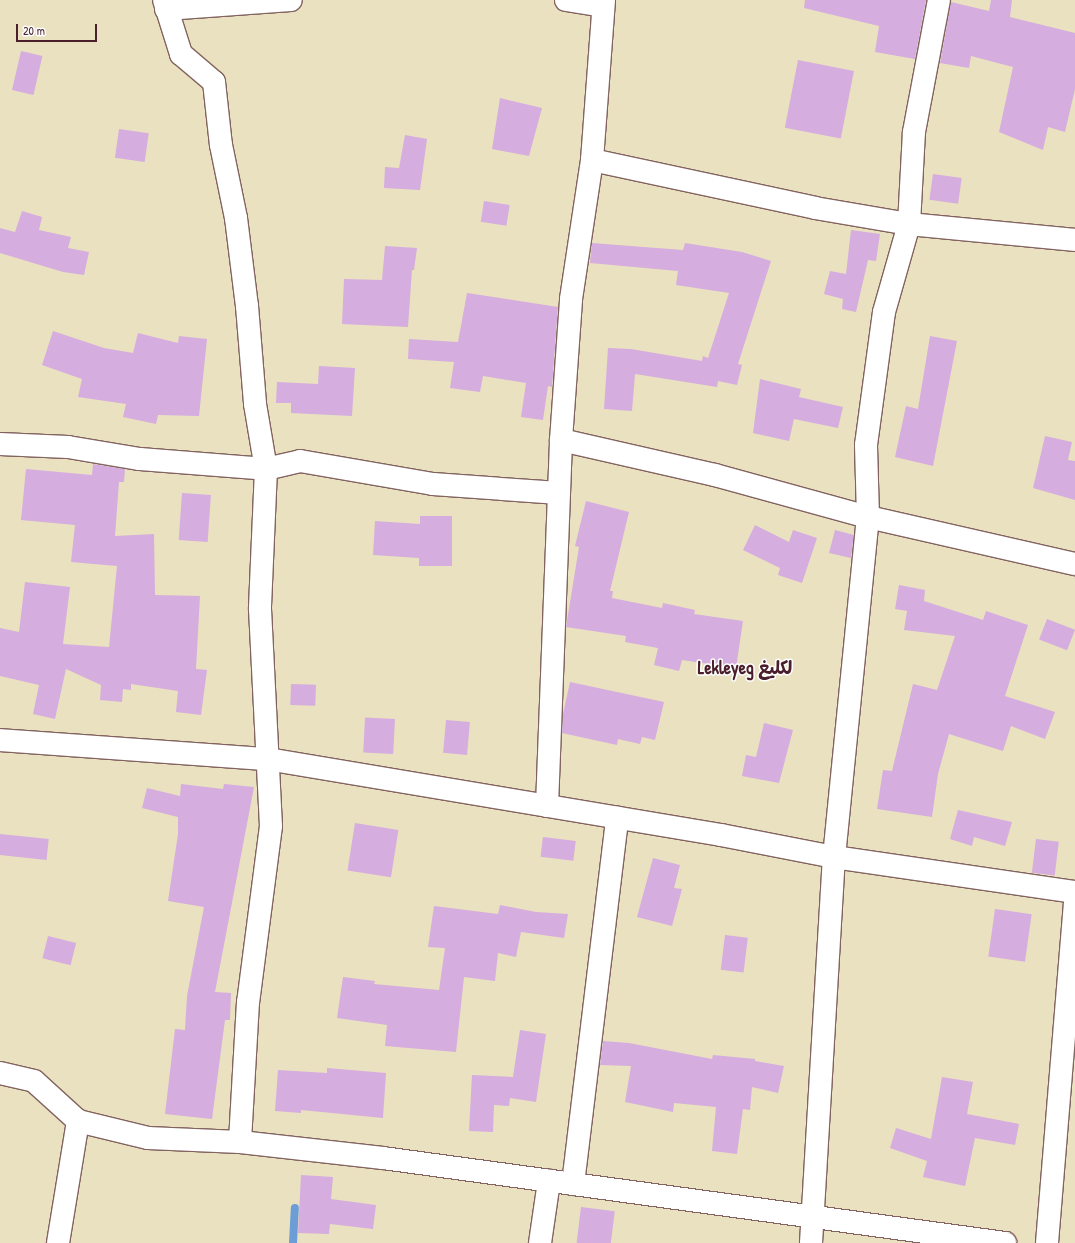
<!DOCTYPE html>
<html>
<head>
<meta charset="utf-8">
<style>
  body { margin:0 }
  #map { position:relative; width:1075px; height:1243px; overflow:hidden; background:#eae1c0; font-family:"Patrick Hand","Playpen Sans Arabic",sans-serif }
  div>[style] { position:absolute }
  .stream>* { height:8px; margin:-4px; padding:0 4px; transform-origin:4px; border-radius:4px; background:#6c9dd6 }
  .building>* { inset:0; background:#d5addf; transform-origin:0 0 }
  .roads { filter:drop-shadow(1px 0 #82635f) drop-shadow(-1px 0 #82635f) drop-shadow(0 1px #82635f) drop-shadow(0 -1px #82635f) }
  .minor>* { height:22px; margin:-11px; padding:0 11px; transform-origin:11px; border-radius:11px; background:#fff }
  span { translate:-50% -50%; white-space:nowrap; text-align:center; line-height:1.15; -webkit-text-stroke:3px #fff; paint-order:stroke }
  .district-label { font-size:18px; color:#4a1f2b; font-weight:700 }
  .scale { position:absolute; left:16px; top:24px; width:81px; height:18px; box-sizing:border-box; border:2px solid #4a1f2b; border-top:0; padding-left:5px; font-size:12px; line-height:14px; white-space:nowrap; color:#4a1f2b; -webkit-text-stroke:3px #fff; paint-order:stroke }
</style>
</head>
<body>
<div id="map">
  <div class="stream">
    <i style="left:293px;top:1243px;width:35px;rotate:-87deg"></i>
  </div>
  <div class="building">
    <i style="clip-path:polygon(805px 0,926px 0,915px 59px,875px 52px,879px 26px,804px 8px)"></i>
    <i style="clip-path:polygon(991px 0,1012px 0,1010px 17px,1075px 33px,1075px 89px,1065px 132px,1048px 127px,1043px 150px,999px 132px,1013px 67px,971px 56px,969px 68px,940px 63px,951px 2px,989px 11px)"></i>
    <i style="left:21px;top:51px;width:22px;height:40px;rotate:13deg"></i>
    <i style="left:798px;top:60px;width:57px;height:69px;rotate:11deg"></i>
    <i style="clip-path:polygon(500px 98px,542px 108px,529px 156px,492px 149px)"></i>
    <i style="left:119px;top:129px;width:30px;height:29px;rotate:8deg"></i>
    <i style="clip-path:polygon(405px 135px,427px 139px,420px 190px,384px 188px,385px 167px,399px 168px)"></i>
    <i style="left:933px;top:174px;width:29px;height:26px;rotate:8deg"></i>
    <i style="left:484px;top:201px;width:26px;height:21px;rotate:9deg"></i>
    <i style="clip-path:polygon(22px 211px,42px 217px,39px 230px,71px 237px,68px 248px,89px 252px,84px 275px,63px 272px,0 253px,0 228px,15px 232px)"></i>
    <i style="clip-path:polygon(851px 230px,880px 234px,876px 261px,868px 260px,856px 312px,842px 309px,843px 299px,824px 294px,830px 271px,846px 274px)"></i>
    <i style="clip-path:polygon(592px 243px,683px 250px,685px 243px,742px 252px,771px 261px,738px 364px,742px 365px,737px 385px,718px 381px,717px 387px,635px 374px,632px 411px,604px 409px,608px 348px,631px 349px,702px 361px,703px 356px,708px 358px,729px 293px,676px 285px,678px 271px,590px 263px)"></i>
    <i style="clip-path:polygon(385px 246px,417px 248px,414px 270px,412px 270px,408px 327px,342px 324px,344px 279px,382px 280px)"></i>
    <i style="clip-path:polygon(467px 293px,558px 307px,552px 387px,548px 386px,543px 420px,521px 417px,526px 383px,483px 376px,480px 392px,450px 388px,454px 362px,408px 359px,409px 339px,458px 342px)"></i>
    <i style="clip-path:polygon(53px 331px,104px 348px,133px 353px,138px 333px,178px 343px,179px 336px,207px 339px,199px 416px,158px 415px,156px 424px,123px 417px,126px 404px,78px 397px,82px 379px,42px 365px)"></i>
    <i style="clip-path:polygon(930px 336px,957px 341px,933px 466px,895px 457px,906px 406px,918px 409px)"></i>
    <i style="clip-path:polygon(319px 366px,355px 368px,352px 416px,291px 413px,291px 403px,276px 403px,277px 382px,318px 384px)"></i>
    <i style="clip-path:polygon(760px 379px,801px 389px,799px 397px,843px 407px,838px 428px,794px 419px,789px 441px,753px 433px)"></i>
    <i style="clip-path:polygon(1045px 436px,1072px 442px,1068px 460px,1075px 461px,1075px 500px,1033px 488px)"></i>
    <i style="clip-path:polygon(93px 464px,125px 469px,124px 482px,119px 482px,115px 536px,154px 534px,155px 595px,200px 596px,196px 669px,207px 670px,201px 715px,176px 712px,178px 691px,131px 684px,131px 690px,123px 689px,122px 702px,100px 700px,101px 685px,66px 669px,55px 719px,33px 714px,39px 685px,0 676px,0 628px,19px 632px,25px 582px,70px 587px,63px 644px,109px 647px,117px 566px,71px 562px,75px 525px,21px 520px,26px 469px,92px 475px)"></i>
    <i style="left:182px;top:493px;width:29px;height:47px;rotate:4deg"></i>
    <i style="clip-path:polygon(586px 501px,629px 512px,610px 591px,613px 591px,612px 598px,662px 608px,663px 603px,695px 610px,694px 614px,743px 621px,736px 668px,682px 660px,679px 671px,654px 665px,658px 648px,625px 642px,626px 636px,566px 627px,579px 547px,575px 546px)"></i>
    <i style="clip-path:polygon(420px 516px,452px 516px,452px 566px,419px 566px,419px 558px,373px 555px,375px 521px,420px 524px)"></i>
    <i style="clip-path:polygon(755px 525px,789px 542px,793px 530px,817px 538px,802px 583px,778px 575px,780px 568px,743px 550px)"></i>
    <i style="clip-path:polygon(835px 530px,854px 535px,851px 558px,829px 553px)"></i>
    <i style="clip-path:polygon(899px 585px,925px 590px,924px 601px,983px 620px,986px 611px,1028px 625px,1005px 696px,1055px 712px,1045px 739px,1011px 726px,1003px 751px,949px 734px,938px 774px,932px 817px,877px 809px,883px 770px,892px 771px,913px 684px,937px 690px,955px 636px,904px 630px,907px 611px,895px 609px)"></i>
    <i style="left:1047px;top:619px;width:30px;height:22px;rotate:21deg"></i>
    <i style="clip-path:polygon(570px 682px,664px 702px,655px 740px,642px 737px,640px 744px,618px 739px,617px 745px,562px 733px,563px 714px)"></i>
    <i style="left:291px;top:684px;width:25px;height:21px;rotate:2deg"></i>
    <i style="left:395px;top:719px;width:35px;height:30px;rotate:93deg"></i>
    <i style="left:446px;top:720px;width:24px;height:33px;rotate:5deg"></i>
    <i style="clip-path:polygon(764px 723px,793px 730px,779px 783px,742px 776px,746px 755px,756px 757px)"></i>
    <i style="clip-path:polygon(181px 784px,223px 789px,224px 784px,254px 787px,215px 992px,231px 993px,230px 1020px,225px 1020px,212px 1119px,165px 1114px,175px 1029px,185px 1030px,187px 996px,204px 907px,168px 901px,178px 834px,178px 817px,142px 808px,147px 788px,180px 796px)"></i>
    <i style="clip-path:polygon(958px 810px,1012px 822px,1005px 846px,974px 837px,972px 846px,950px 839px)"></i>
    <i style="left:355px;top:823px;width:44px;height:48px;rotate:9deg"></i>
    <i style="left:0;top:834px;width:49px;height:21px;rotate:6deg"></i>
    <i style="left:543px;top:837px;width:33px;height:20px;rotate:7deg"></i>
    <i style="left:1036px;top:839px;width:23px;height:34px;rotate:7deg"></i>
    <i style="clip-path:polygon(653px 858px,680px 865px,674px 888px,682px 889px,672px 926px,637px 917px)"></i>
    <i style="clip-path:polygon(500px 905px,536px 912px,568px 914px,564px 938px,521px 932px,516px 957px,498px 953px,495px 981px,464px 977px,456px 1052px,385px 1046px,387px 1025px,337px 1018px,343px 977px,375px 981px,374px 984px,439px 990px,445px 948px,428px 947px,434px 906px,498px 914px)"></i>
    <i style="left:995px;top:909px;width:37px;height:48px;rotate:8deg"></i>
    <i style="left:725px;top:935px;width:23px;height:35px;rotate:7deg"></i>
    <i style="left:48px;top:936px;width:29px;height:23px;rotate:14deg"></i>
    <i style="clip-path:polygon(520px 1030px,546px 1034px,536px 1102px,510px 1098px,509px 1106px,494px 1105px,493px 1132px,469px 1131px,472px 1075px,513px 1077px)"></i>
    <i style="clip-path:polygon(603px 1041px,629px 1043px,712px 1059px,713px 1055px,755px 1059px,755px 1061px,784px 1066px,778px 1093px,752px 1087px,750px 1110px,743px 1109px,737px 1154px,712px 1151px,716px 1107px,674px 1103px,673px 1112px,625px 1102px,631px 1066px,600px 1065px)"></i>
    <i style="clip-path:polygon(327px 1068px,386px 1073px,383px 1118px,301px 1110px,301px 1113px,275px 1111px,278px 1070px,327px 1073px)"></i>
    <i style="clip-path:polygon(942px 1077px,973px 1082px,967px 1114px,1019px 1124px,1015px 1145px,975px 1138px,965px 1186px,923px 1177px,927px 1161px,890px 1148px,896px 1128px,931px 1139px)"></i>
    <i style="clip-path:polygon(301px 1175px,333px 1177px,331px 1199px,376px 1205px,373px 1229px,330px 1224px,329px 1234px,298px 1233px)"></i>
    <i style="left:581px;top:1207px;width:34px;height:36px;rotate:7deg"></i>
  </div>
  <div class="roads">
    <div class="minor">
      <i style="left:164px;top:0;width:57px;rotate:72.5deg"></i>
      <i style="left:181px;top:54px;width:43px;rotate:40.3deg"></i>
      <i style="left:214px;top:82px;width:63px;rotate:83.7deg"></i>
      <i style="left:221px;top:145px;width:75px;rotate:78.4deg"></i>
      <i style="left:236px;top:218px;width:89px;rotate:82.9deg"></i>
      <i style="left:247px;top:306px;width:98px;rotate:85.3deg"></i>
      <i style="left:255px;top:404px;width:66px;rotate:80.4deg"></i>
      <i style="left:266px;top:469px;width:140px;rotate:92.5deg"></i>
      <i style="left:260px;top:609px;width:217px;rotate:87.1deg"></i>
      <i style="left:271px;top:826px;width:177px;rotate:97.4deg"></i>
      <i style="left:248px;top:1002px;width:140px;rotate:93.3deg"></i>
      <i style="left:566px;top:0;width:36px;rotate:9deg"></i>
      <i style="left:166px;top:9px;width:125px;rotate:-4.1deg"></i>
      <i style="left:592px;top:160px;width:228px;rotate:12.1deg"></i>
      <i style="left:815px;top:208px;width:95px;rotate:9.7deg"></i>
      <i style="left:909px;top:224px;width:167px;rotate:5.5deg"></i>
      <i style="left:561px;top:440px;width:158px;rotate:12.8deg"></i>
      <i style="left:715px;top:475px;width:159px;rotate:15.4deg"></i>
      <i style="left:868px;top:517px;width:212px;rotate:12.8deg"></i>
      <i style="left:0;top:444px;width:68px;rotate:2.5deg"></i>
      <i style="left:68px;top:447px;width:73px;rotate:9.5deg"></i>
      <i style="left:140px;top:459px;width:126px;rotate:4.5deg"></i>
      <i style="left:266px;top:469px;width:35px;rotate:-13deg"></i>
      <i style="left:300px;top:461px;width:135px;rotate:9.8deg"></i>
      <i style="left:433px;top:484px;width:126px;rotate:4.1deg"></i>
      <i style="left:0;top:740px;width:268px;rotate:4.1deg"></i>
      <i style="left:267px;top:759px;width:460px;rotate:9.5deg"></i>
      <i style="left:721px;top:835px;width:115px;rotate:11deg"></i>
      <i style="left:834px;top:857px;width:244px;rotate:8.3deg"></i>
      <i style="left:547px;top:806px;width:366px;rotate:-87.8deg"></i>
      <i style="left:561px;top:440px;width:141px;rotate:-85.9deg"></i>
      <i style="left:571px;top:299px;width:141px;rotate:-81.4deg"></i>
      <i style="left:592px;top:160px;width:160px;rotate:-85.7deg"></i>
      <i style="left:0;top:1073px;width:35px;rotate:13deg"></i>
      <i style="left:34px;top:1081px;width:59px;rotate:42.3deg"></i>
      <i style="left:78px;top:1121px;width:72px;rotate:13.7deg"></i>
      <i style="left:148px;top:1138px;width:92px;rotate:2.5deg"></i>
      <i style="left:240px;top:1142px;width:144px;rotate:6.4deg"></i>
      <i style="left:383px;top:1158px;width:628px;rotate:7.78deg"></i>
      <i style="left:573px;top:1184px;width:369px;rotate:-83.1deg"></i>
      <i style="left:58px;top:1243px;width:124px;rotate:-80.7deg"></i>
      <i style="left:540px;top:1243px;width:63px;rotate:-81.7deg"></i>
      <i style="left:811px;top:1243px;width:387px;rotate:-86.6deg"></i>
      <i style="left:834px;top:857px;width:342px;rotate:-84.3deg"></i>
      <i style="left:868px;top:517px;width:72px;rotate:-91.6deg"></i>
      <i style="left:866px;top:445px;width:134px;rotate:-82.3deg"></i>
      <i style="left:884px;top:312px;width:91px;rotate:-74.1deg"></i>
      <i style="left:909px;top:224px;width:92px;rotate:-86.9deg"></i>
      <i style="left:914px;top:132px;width:134px;rotate:-79.3deg"></i>
      <i style="left:1047px;top:1243px;width:344px;rotate:-85.3deg"></i>
    </div>
  </div>
  <div class="district-label">
    <span style="left:745px;top:668px">Lekleyeg لكليغ</span>
  </div>
  <div class="scale">20 m</div>
</div>
</body>
</html>
